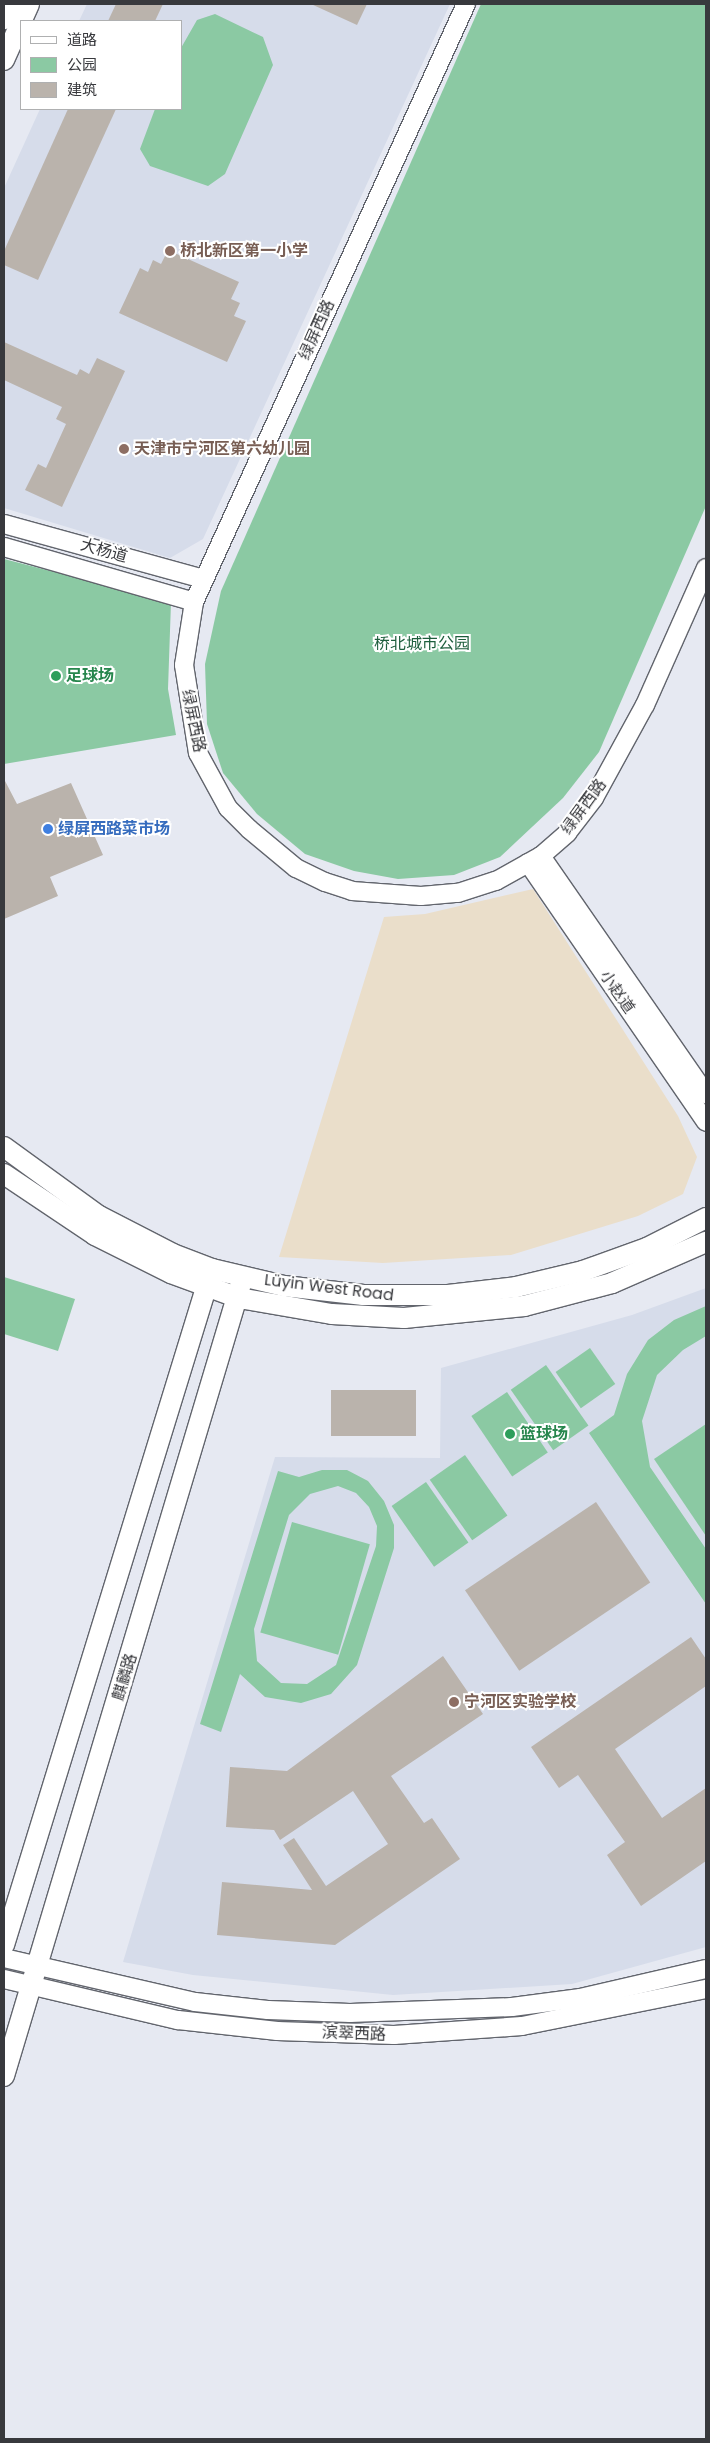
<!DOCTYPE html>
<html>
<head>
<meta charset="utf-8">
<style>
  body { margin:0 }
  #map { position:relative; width:710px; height:2443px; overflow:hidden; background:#e6e9f2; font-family:Poppins,"Noto Sans SC",sans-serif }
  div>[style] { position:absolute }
  .commercial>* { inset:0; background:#eadeca }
  .built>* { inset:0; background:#d6dcea }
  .green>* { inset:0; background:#8bc9a3; transform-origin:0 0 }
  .building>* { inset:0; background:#bab3ac; transform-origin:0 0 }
  .roads { filter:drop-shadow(1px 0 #62656d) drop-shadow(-1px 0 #62656d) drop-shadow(0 1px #62656d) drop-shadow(0 -1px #62656d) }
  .tertiary>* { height:18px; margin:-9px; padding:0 9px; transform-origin:9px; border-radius:9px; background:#fff }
  .secondary>* { height:20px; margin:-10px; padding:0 10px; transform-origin:10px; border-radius:10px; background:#fff }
  .dots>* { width:14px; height:14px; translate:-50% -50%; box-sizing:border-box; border:2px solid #fff; border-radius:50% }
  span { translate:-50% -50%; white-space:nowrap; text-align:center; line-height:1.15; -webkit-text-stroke:4px #fff; paint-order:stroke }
  .education-label { font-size:16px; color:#785e54; font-weight:700 }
  .left { translate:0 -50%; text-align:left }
  .street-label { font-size:16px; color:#38393d }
  .park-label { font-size:16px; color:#1e5e3d }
  .leisure-label { font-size:16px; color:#27864d; font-weight:700 }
  .shop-label { font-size:16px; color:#366cbe; font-weight:700 }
  .frame { position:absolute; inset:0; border:5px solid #38393d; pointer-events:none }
  .legend { position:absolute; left:20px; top:20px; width:162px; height:90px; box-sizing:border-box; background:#fff; border:1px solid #afb0b1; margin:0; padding:6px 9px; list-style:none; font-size:15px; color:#38393d }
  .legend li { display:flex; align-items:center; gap:10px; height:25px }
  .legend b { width:25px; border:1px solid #afb0b1 }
</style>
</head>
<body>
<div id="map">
  <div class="commercial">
    <i style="clip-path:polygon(533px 889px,678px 1116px,697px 1157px,683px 1194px,638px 1216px,511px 1255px,383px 1263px,279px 1257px,384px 917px,425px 914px)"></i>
  </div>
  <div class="built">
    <i style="clip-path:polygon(87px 4px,450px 4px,203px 539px,170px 558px,4px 508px,4px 188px,40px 109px,181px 109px,181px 21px,79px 21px)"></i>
    <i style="clip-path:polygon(706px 1288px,706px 1947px,572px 1984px,393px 1995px,193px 1975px,123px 1962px,275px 1457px,440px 1458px,441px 1368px,632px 1315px)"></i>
  </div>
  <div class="green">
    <i style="clip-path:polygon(481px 4px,706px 4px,706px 506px,599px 752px,563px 798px,500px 857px,454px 875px,398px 879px,354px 871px,305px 854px,257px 814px,223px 773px,207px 724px,205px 664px,221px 591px)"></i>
    <i style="clip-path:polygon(215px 14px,263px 37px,273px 65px,225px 174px,208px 186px,150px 166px,140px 149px,155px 109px,181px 109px,181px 48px,197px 20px)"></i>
    <i style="clip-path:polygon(4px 559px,171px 602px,168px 689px,176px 735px,4px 764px)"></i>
    <i style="clip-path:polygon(4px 1277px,75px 1299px,58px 1351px,4px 1334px)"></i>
    <i style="clip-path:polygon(706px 1306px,706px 1336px,683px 1350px,657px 1375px,642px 1421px,650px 1467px,706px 1549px,706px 1604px,589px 1433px,614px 1415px,627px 1374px,648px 1340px,674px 1320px)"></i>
    <i style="left:590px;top:1348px;width:44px;height:42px;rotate:55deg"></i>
    <i style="left:546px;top:1365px;width:74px;height:43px;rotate:55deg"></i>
    <i style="left:507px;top:1392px;width:73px;height:43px;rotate:56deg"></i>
    <i style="clip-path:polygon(706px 1424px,706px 1536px,654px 1459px)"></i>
    <i style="left:465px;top:1455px;width:74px;height:43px;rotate:55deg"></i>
    <i style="clip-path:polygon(evenodd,322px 1470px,347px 1470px,368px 1481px,384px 1501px,394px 1525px,394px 1548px,357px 1665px,331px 1694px,301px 1703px,265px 1697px,240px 1674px,221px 1732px,200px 1724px,278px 1471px,299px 1477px,322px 1470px,338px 1486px,356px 1493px,369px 1507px,377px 1526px,376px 1546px,336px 1665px,307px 1684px,281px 1683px,257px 1661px,254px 1629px,289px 1515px,310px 1494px,338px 1486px)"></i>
    <i style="left:426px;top:1482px;width:74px;height:42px;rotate:55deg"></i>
    <i style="left:292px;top:1522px;width:81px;height:115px;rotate:16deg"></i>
  </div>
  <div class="building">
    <i style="clip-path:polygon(116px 4px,163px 4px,155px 21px,108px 21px)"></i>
    <i style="clip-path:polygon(311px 4px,367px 4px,357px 25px)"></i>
    <i style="clip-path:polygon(68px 109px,116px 109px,38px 280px,4px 265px,4px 251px)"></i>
    <i style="clip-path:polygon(168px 250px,239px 282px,231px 299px,240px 303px,234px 316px,246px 321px,227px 362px,119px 313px,140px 268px,148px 272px,153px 260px,161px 264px)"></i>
    <i style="clip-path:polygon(4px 342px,77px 375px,80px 369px,89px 374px,97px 358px,125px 371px,62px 507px,25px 490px,38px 464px,46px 468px,66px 424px,56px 419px,62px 407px,4px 380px)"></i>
    <i style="clip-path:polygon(4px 779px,17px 804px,71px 783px,103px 855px,50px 877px,58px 896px,4px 919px)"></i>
    <i style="left:331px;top:1390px;width:85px;height:46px"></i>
    <i style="left:596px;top:1502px;width:97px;height:158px;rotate:56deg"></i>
    <i style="clip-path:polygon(691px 1637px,706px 1659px,706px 1686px,615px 1749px,662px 1818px,706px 1788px,706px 1861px,641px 1906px,607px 1855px,625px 1842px,578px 1775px,559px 1788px,531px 1747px)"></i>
    <i style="clip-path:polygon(443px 1656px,483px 1714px,391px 1776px,424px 1823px,432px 1818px,460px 1859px,335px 1945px,217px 1935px,222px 1882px,312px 1890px,283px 1845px,294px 1838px,326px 1886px,388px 1844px,353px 1791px,280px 1840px,274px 1830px,226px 1827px,230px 1767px,287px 1771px)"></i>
  </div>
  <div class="roads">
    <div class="tertiary">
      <i style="left:466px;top:4px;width:657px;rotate:114.46deg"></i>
      <i style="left:194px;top:602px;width:64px;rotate:99deg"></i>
      <i style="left:184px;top:665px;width:89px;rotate:81deg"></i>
      <i style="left:198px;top:753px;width:63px;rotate:61.4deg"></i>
      <i style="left:228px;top:808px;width:30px;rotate:45deg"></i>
      <i style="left:249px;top:829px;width:61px;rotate:39.7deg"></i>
      <i style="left:296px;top:868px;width:32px;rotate:26deg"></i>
      <i style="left:325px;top:882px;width:28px;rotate:18deg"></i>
      <i style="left:352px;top:891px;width:69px;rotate:4.1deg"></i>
      <i style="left:421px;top:896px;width:37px;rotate:-5deg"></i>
      <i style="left:458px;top:893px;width:40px;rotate:-18deg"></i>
      <i style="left:496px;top:881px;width:51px;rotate:-29.1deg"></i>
      <i style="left:541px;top:856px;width:35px;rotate:-41deg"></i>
      <i style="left:567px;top:833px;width:44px;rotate:-52.4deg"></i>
      <i style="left:594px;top:798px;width:106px;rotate:-61.3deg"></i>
      <i style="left:645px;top:705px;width:150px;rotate:-66deg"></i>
      <i style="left:4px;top:524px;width:206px;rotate:15.4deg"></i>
      <i style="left:4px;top:547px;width:198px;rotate:16.1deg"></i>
      <i style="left:541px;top:856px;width:290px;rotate:55.3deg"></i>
      <i style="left:528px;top:863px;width:314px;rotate:55.5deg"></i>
      <i style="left:4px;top:1958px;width:196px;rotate:13deg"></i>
      <i style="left:195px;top:2002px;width:73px;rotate:6.3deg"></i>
      <i style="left:268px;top:2010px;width:82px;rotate:2.1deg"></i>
      <i style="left:350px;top:2013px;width:162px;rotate:-2.1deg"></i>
      <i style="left:512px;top:2007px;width:69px;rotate:-7.5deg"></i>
      <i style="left:580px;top:1998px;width:129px;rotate:-13deg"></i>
      <i style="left:4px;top:1979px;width:179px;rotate:13.3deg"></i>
      <i style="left:178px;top:2020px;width:100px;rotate:6.3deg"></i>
      <i style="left:277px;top:2031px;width:117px;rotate:2deg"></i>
      <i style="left:394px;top:2035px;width:128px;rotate:-4deg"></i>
      <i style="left:522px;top:2026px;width:188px;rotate:-11.4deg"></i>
    </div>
    <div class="secondary">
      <i style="left:4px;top:19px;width:17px;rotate:-65deg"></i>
      <i style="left:4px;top:60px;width:61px;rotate:-65.9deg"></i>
      <i style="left:4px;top:1147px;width:117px;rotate:36deg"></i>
      <i style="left:99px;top:1216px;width:83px;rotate:27.2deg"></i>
      <i style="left:173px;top:1254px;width:42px;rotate:21deg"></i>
      <i style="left:212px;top:1269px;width:74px;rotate:13.3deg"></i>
      <i style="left:284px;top:1286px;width:80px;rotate:6.5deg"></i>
      <i style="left:363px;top:1295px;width:85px"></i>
      <i style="left:448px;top:1295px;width:68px;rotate:-6.7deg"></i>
      <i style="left:516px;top:1287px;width:69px;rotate:-13.4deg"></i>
      <i style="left:583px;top:1271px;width:68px;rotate:-19.8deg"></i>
      <i style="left:647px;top:1248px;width:66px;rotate:-27deg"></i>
      <i style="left:4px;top:1174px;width:110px;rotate:33.8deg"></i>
      <i style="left:95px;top:1235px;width:85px;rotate:26.6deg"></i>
      <i style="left:171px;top:1273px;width:72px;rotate:20.2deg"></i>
      <i style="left:239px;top:1298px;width:94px;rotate:9.8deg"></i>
      <i style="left:332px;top:1314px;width:72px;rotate:3.2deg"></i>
      <i style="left:404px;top:1318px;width:121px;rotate:-5.7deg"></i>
      <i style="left:524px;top:1306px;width:91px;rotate:-14.6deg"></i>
      <i style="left:612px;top:1283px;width:103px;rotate:-23.6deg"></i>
      <i style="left:4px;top:1945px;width:701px;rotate:-72.91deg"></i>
      <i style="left:4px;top:2076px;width:834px;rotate:-73.35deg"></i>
    </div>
  </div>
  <div class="dots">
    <i style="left:170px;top:251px;background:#8d6e63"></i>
    <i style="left:124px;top:449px;background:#8d6e63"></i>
    <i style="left:56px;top:676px;background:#2e9e5b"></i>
    <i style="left:48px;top:829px;background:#3f7fe0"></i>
    <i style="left:510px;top:1434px;background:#2e9e5b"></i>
    <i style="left:454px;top:1702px;background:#8d6e63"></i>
  </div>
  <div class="education-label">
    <span class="left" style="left:180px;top:251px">桥北新区第一小学</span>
    <span class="left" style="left:134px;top:449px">天津市宁河区第六幼儿园</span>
    <span class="left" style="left:464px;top:1702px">宁河区实验学校</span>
  </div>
  <div class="street-label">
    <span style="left:317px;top:330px;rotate:-66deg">绿屏西路</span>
    <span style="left:104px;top:551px;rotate:16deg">大杨道</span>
    <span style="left:193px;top:721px;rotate:78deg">绿屏西路</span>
    <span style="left:584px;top:807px;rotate:-54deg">绿屏西路</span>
    <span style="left:617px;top:992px;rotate:55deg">小赵道</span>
    <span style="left:329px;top:1288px;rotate:7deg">Lüyin West Road</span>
    <span style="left:125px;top:1677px;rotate:-73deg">麒麟路</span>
    <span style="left:354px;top:2034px;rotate:2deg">滨翠西路</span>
  </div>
  <div class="park-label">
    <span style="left:422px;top:644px">桥北城市公园</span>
  </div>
  <div class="leisure-label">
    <span class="left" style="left:66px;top:676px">足球场</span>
    <span class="left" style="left:520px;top:1434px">篮球场</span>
  </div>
  <div class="shop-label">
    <span class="left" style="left:58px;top:829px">绿屏西路菜市场</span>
  </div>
  <div class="frame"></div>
  <ul class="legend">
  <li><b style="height:6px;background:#fff"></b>道路</li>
  <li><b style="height:14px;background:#8bc9a3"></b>公园</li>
  <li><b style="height:14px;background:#bab3ac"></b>建筑</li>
  </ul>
</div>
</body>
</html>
